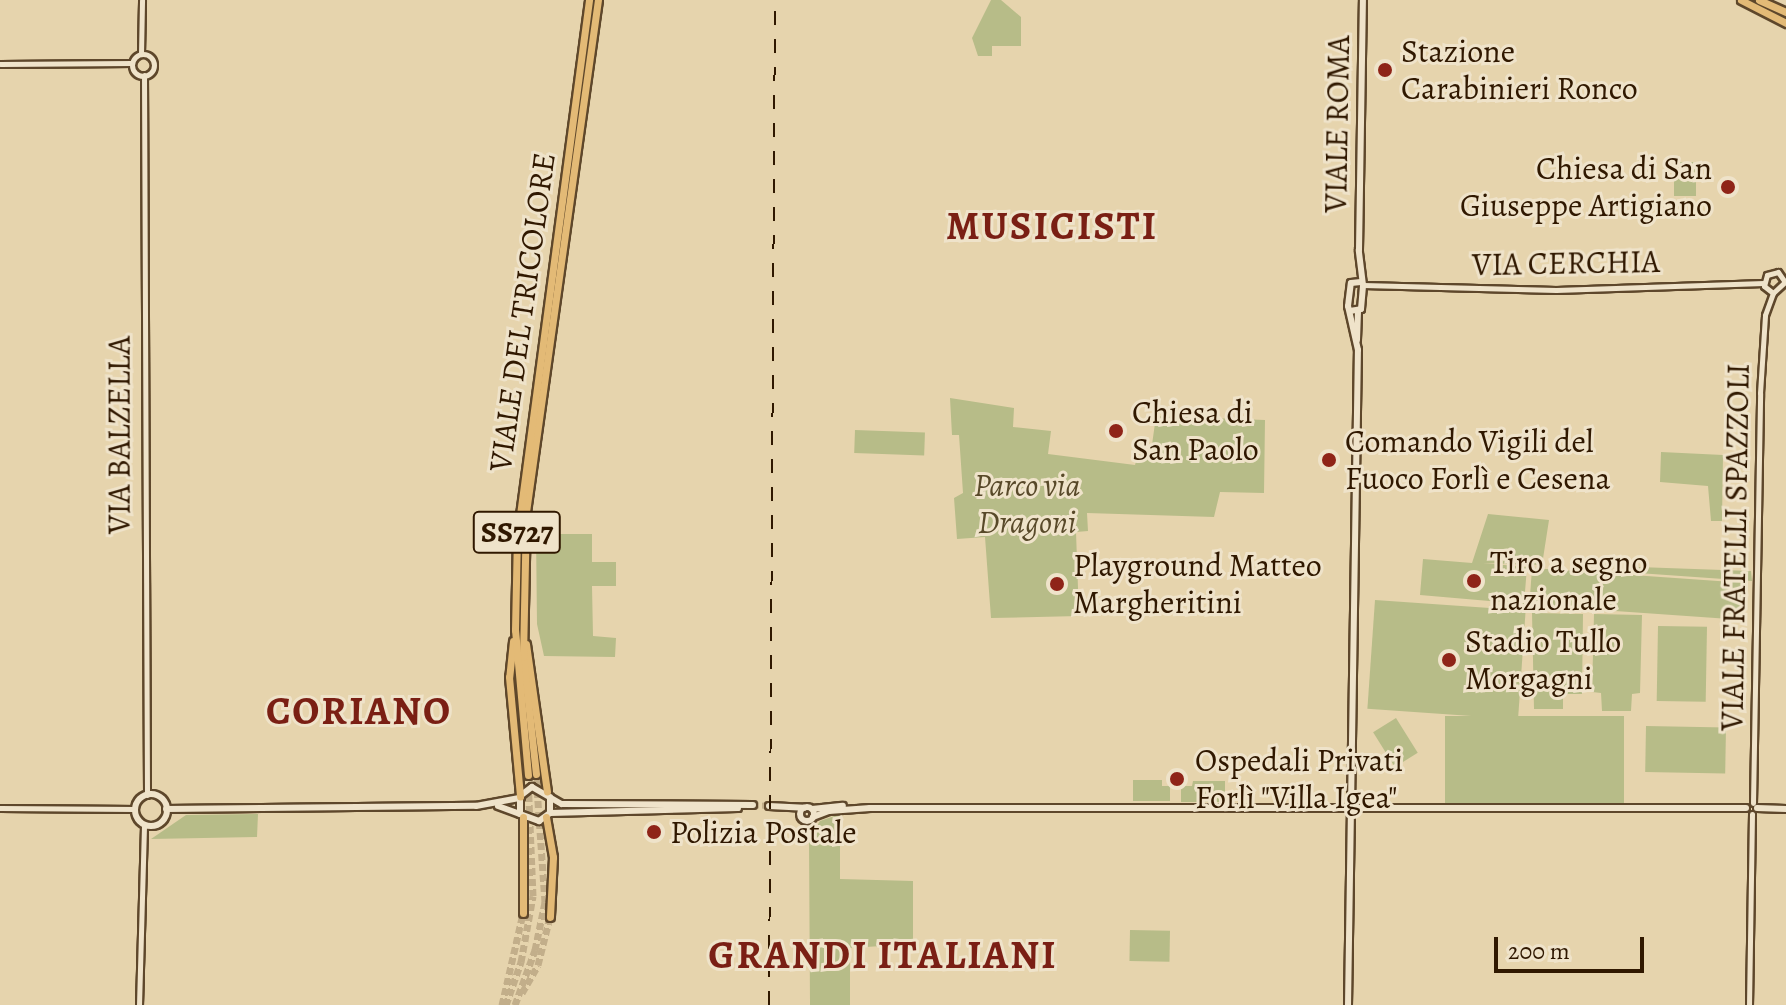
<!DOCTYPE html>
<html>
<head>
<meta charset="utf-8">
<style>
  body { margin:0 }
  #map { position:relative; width:1786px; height:1005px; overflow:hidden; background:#e6d4ad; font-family:Alegreya,serif }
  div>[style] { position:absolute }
  .green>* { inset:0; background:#b7bc88; transform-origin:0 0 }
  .secondary-tunnel>* { height:6px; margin-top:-3px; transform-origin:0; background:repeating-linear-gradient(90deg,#c2ae8a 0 6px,transparent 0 9px) }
  .trunk-tunnel>* { height:7px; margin-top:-3.5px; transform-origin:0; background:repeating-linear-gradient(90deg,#c2ae8a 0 7px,transparent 0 10.5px) }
  .roads { filter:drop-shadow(2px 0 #5e472b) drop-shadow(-2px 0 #5e472b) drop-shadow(0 2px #5e472b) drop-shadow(0 -2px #5e472b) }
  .tertiary>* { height:5px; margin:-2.5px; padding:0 2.5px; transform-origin:2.5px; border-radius:2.5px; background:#efe3ca }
  .tertiary>.ring { margin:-2.5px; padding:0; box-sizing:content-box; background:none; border:5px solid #efe3ca; border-radius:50% }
  .secondary>* { height:6px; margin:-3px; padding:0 3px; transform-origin:3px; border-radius:3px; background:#efe3ca }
  .secondary>.ring { margin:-3px; padding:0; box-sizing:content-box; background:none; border:6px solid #efe3ca; border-radius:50% }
  .trunk>* { height:7px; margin:-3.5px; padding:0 3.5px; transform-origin:3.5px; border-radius:3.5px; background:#e3ba76 }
  .rail>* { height:2px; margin-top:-1px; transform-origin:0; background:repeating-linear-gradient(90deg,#301800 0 14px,transparent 0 28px) }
  .dots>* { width:22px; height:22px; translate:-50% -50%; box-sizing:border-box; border:4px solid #efe3ca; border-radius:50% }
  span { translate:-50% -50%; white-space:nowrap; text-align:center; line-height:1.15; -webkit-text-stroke:6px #efe3ca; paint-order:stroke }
  .shield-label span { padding:2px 6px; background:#efe3ca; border:2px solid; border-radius:6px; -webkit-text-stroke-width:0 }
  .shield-label { font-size:30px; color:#301800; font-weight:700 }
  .poi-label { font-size:32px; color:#301800 }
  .left { translate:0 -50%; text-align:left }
  .right { translate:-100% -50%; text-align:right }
  .street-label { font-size:32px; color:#301800 }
  .park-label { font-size:32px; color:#584929; font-style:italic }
  .district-label { font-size:40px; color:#7a1f14; font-weight:700; letter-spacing:2px }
  .scale { position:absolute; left:1494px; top:937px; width:150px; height:36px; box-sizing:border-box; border:4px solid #301800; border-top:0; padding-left:10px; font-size:24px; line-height:28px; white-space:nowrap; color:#301800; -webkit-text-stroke:6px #efe3ca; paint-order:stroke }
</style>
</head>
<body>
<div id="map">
  <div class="green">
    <i style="clip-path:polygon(991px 0,1001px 0,1021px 17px,1021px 46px,992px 46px,992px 56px,978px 56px,972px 38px)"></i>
    <i style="left:1674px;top:162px;width:22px;height:34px"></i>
    <i style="clip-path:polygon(950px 398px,1014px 408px,1013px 427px,1051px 431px,1048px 454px,1135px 465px,1137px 458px,1150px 459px,1156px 416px,1265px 420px,1264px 493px,1220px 492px,1214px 517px,1087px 513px,1088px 531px,1076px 532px,1079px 616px,991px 618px,985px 537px,957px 539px,954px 498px,963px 493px,959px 435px,952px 435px)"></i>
    <i style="left:855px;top:430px;width:70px;height:23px;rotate:2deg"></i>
    <i style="clip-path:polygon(1661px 452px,1723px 455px,1722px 521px,1711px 521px,1708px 486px,1660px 482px)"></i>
    <i style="clip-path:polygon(1488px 514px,1549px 520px,1542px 565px,1483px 563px,1527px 567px,1524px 604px,1420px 595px,1423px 559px,1472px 563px)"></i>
    <i style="clip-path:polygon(536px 534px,592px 534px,592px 562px,616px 562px,616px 586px,592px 586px,593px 636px,616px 638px,615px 657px,544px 656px,537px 624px)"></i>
    <i style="clip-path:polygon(1638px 567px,1751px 571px,1752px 581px,1638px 573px)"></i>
    <i style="left:1532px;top:568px;width:215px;height:37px;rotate:4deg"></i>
    <i style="left:1375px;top:600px;width:151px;height:109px;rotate:4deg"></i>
    <i style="clip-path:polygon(1532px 613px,1583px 614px,1582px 694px,1563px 694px,1563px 709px,1534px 709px)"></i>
    <i style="clip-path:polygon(1594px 614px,1642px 615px,1640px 693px,1632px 694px,1631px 711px,1602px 711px,1601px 693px,1592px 692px)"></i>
    <i style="left:1658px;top:626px;width:49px;height:75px;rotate:1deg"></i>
    <i style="left:1445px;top:716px;width:179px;height:88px"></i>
    <i style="left:1396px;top:718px;width:41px;height:27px;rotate:58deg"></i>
    <i style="left:1646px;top:726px;width:80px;height:46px;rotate:1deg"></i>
    <i style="clip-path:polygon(1133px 780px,1162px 780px,1162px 786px,1170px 786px,1170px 801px,1133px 801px)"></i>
    <i style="clip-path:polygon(1193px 781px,1225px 781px,1225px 802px,1181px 802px,1181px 786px,1192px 786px)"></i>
    <i style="clip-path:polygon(258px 814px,257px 837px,151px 839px,186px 815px)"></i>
    <i style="clip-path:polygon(840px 814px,840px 879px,913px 881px,913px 944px,850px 948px,850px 1005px,810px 1005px,809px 839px,820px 821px)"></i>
    <i style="left:1130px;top:930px;width:40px;height:31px;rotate:1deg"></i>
  </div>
  <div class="secondary-tunnel">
    <i style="left:753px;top:805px;width:16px;rotate:4deg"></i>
  </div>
  <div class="trunk-tunnel">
    <i style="left:522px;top:993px;width:32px;rotate:-60deg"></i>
    <i style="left:538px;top:965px;width:49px;rotate:-76deg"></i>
    <i style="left:502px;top:1005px;width:94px;rotate:-77.1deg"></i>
    <i style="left:506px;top:1005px;width:46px;rotate:-70.8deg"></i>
    <i style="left:521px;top:962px;width:67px;rotate:-79.7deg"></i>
    <i style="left:533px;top:896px;width:121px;rotate:-92.4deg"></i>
    <i style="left:515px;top:1005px;width:59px;rotate:-70deg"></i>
    <i style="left:535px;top:950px;width:49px;rotate:-78.2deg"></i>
    <i style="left:545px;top:902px;width:128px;rotate:-94deg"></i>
  </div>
  <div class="roads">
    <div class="tertiary">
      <i style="left:141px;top:54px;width:54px;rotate:-88.9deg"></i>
      <i class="ring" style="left:132px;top:54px;width:17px;height:17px"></i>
      <i style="left:0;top:64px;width:132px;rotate:-0.4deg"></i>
      <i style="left:144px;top:75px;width:720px;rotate:89.76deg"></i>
      <i style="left:1363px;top:285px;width:193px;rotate:1.5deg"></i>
      <i style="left:1556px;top:290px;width:208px;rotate:-1.9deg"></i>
      <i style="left:1773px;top:293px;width:11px;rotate:-142deg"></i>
      <i style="left:1764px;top:286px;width:11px;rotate:-75deg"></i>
      <i style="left:1767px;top:275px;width:11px;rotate:-15deg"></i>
      <i style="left:1778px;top:272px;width:12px;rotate:55deg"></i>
      <i style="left:1773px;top:293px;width:16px;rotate:-43deg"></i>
      <i style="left:1753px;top:803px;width:410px;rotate:-89deg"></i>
      <i style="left:1760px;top:393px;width:78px;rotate:-86.3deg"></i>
      <i style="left:1765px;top:315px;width:23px;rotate:-70deg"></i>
      <i style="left:0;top:808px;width:135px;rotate:0.4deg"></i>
      <i style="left:139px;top:1005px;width:180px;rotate:-88.4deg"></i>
      <i style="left:1749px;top:1005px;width:191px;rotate:-89.1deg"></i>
    </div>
    <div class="secondary">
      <i style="left:1350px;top:311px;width:11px;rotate:-10deg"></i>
      <i style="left:1361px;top:309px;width:24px;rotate:-85deg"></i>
      <i style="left:1363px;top:285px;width:35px;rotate:-97deg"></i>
      <i style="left:1359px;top:250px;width:250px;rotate:-89.1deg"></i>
      <i style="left:1357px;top:340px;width:29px;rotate:-88deg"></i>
      <i class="ring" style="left:135px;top:794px;width:26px;height:26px"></i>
      <i style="left:498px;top:806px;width:44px;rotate:20.1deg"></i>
      <i style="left:539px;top:821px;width:14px;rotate:-36deg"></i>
      <i style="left:550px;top:813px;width:16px;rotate:-90deg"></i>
      <i style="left:769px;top:806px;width:35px;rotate:3deg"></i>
      <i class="ring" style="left:800px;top:807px;width:8px;height:8px"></i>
      <i style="left:1757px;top:808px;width:29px;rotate:2deg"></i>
      <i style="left:166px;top:809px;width:310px;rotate:-0.6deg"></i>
      <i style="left:476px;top:806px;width:44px;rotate:-10.5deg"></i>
      <i style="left:812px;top:809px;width:31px;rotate:-6deg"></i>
      <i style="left:550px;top:813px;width:188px;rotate:-1.5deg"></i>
      <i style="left:520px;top:814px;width:18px;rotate:-90deg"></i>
      <i style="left:520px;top:796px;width:15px;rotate:-37deg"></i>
      <i style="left:532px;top:787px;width:34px;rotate:30deg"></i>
      <i style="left:562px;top:804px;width:191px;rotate:0.3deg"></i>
      <i style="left:813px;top:817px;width:17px;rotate:-21deg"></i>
      <i style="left:829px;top:811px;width:41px;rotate:-4.2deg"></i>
      <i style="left:870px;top:808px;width:876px"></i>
      <i style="left:1348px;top:1005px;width:655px;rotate:-89.13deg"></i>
      <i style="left:1358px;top:350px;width:45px;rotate:-102.8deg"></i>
      <i style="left:1348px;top:306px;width:23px;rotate:-83deg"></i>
      <i style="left:1351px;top:283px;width:10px;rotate:-6deg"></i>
    </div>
    <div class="trunk">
      <i style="left:1741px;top:0;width:51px;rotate:27.1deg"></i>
      <i style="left:1759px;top:0;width:30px;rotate:24deg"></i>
      <i style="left:513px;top:641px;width:36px;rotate:96deg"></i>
      <i style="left:509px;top:677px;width:120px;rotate:84.7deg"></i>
      <i style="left:526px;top:644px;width:149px;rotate:81.9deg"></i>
      <i style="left:536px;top:774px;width:118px;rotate:-96.3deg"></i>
      <i style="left:523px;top:657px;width:145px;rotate:-88.8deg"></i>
      <i style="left:526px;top:512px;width:517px;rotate:-82deg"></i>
      <i style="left:528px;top:775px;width:146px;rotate:-95.1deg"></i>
      <i style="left:515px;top:630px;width:93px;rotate:-88.8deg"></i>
      <i style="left:517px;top:537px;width:542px;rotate:-82.36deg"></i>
      <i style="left:523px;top:817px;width:96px;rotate:90deg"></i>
      <i style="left:546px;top:817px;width:41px;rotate:80.1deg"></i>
      <i style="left:553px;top:857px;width:60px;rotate:92.9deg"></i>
    </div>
  </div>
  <div class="rail">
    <i style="left:769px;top:1005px;width:1005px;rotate:-89.66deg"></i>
  </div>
  <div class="dots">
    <i style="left:1385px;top:70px;background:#8f2418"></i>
    <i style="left:1728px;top:187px;background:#8f2418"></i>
    <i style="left:1116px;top:431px;background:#8f2418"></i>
    <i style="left:1329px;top:460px;background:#8f2418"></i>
    <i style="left:1474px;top:581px;background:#8f2418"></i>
    <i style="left:1057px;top:584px;background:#8f2418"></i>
    <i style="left:1449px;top:660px;background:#8f2418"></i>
    <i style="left:1177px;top:779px;background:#8f2418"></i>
    <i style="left:654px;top:832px;background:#8f2418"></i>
  </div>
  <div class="shield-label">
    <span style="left:517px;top:532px">SS727</span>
  </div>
  <div class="poi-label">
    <span class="left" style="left:1401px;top:70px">Stazione<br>Carabinieri Ronco</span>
    <span class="right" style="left:1712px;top:187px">Chiesa di San<br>Giuseppe Artigiano</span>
    <span class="left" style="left:1132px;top:431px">Chiesa di<br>San Paolo</span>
    <span class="left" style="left:1345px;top:460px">Comando Vigili del<br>Fuoco Forlì e Cesena</span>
    <span class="left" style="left:1490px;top:581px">Tiro a segno<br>nazionale</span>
    <span class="left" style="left:1073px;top:584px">Playground Matteo<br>Margheritini</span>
    <span class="left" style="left:1465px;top:660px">Stadio Tullo<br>Morgagni</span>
    <span class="left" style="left:1195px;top:779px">Ospedali Privati<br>Forlì "Villa Igea"</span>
    <span class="left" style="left:670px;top:832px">Polizia Postale</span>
  </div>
  <div class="street-label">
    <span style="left:1337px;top:124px;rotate:-89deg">VIALE ROMA</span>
    <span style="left:1566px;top:263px;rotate:-1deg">VIA CERCHIA</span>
    <span style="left:522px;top:312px;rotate:-82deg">VIALE DEL TRICOLORE</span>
    <span style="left:119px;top:435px;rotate:-90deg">VIA BALZELLA</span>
    <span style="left:1735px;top:547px;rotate:-89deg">VIALE FRATELLI SPAZZOLI</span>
  </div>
  <div class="park-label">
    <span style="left:1027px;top:504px">Parco via<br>Dragoni</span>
  </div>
  <div class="district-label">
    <span style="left:1052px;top:226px">MUSICISTI</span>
    <span style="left:359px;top:711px">CORIANO</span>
    <span style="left:883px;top:955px">GRANDI ITALIANI</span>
  </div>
  <div class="scale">200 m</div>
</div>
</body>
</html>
